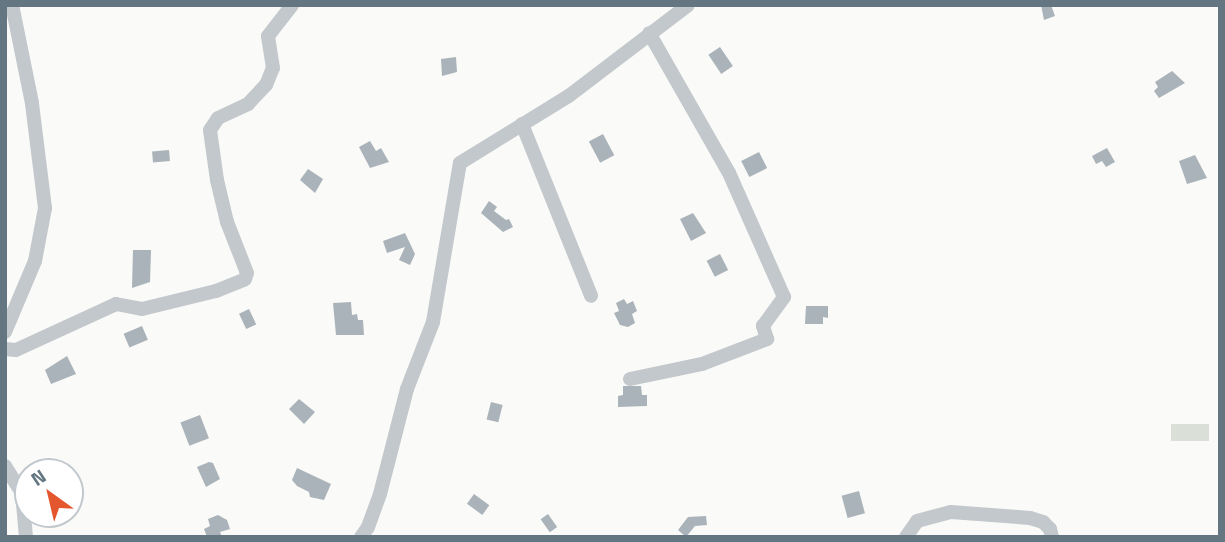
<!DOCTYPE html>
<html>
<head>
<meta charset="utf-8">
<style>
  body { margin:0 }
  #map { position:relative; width:1225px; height:542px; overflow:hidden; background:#fafaf8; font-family:"Titillium Web",sans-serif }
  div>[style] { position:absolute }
  .green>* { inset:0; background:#dadfd7; transform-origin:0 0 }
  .building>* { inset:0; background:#aab3b9; transform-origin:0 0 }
  .minor>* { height:14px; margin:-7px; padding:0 7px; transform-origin:7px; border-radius:7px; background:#c3c8cc }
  span { translate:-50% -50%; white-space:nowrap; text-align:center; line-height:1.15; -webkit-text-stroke:7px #fff; paint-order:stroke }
  .frame { position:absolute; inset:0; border:7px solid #657683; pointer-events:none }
  .north { position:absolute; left:14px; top:458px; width:70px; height:70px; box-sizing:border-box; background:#fff; border:2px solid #c1c8cd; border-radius:50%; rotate:326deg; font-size:19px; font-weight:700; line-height:28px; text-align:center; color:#657683 }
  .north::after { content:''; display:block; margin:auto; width:24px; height:32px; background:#e4572e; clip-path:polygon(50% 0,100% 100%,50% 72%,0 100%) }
</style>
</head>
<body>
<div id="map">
  <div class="green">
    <i style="left:1171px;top:424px;width:38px;height:17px"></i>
  </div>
  <div class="building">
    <i style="clip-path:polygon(1041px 5px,1051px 5px,1055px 16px,1044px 20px)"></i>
    <i style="left:720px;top:47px;width:23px;height:14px;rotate:56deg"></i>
    <i style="clip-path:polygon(456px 57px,457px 72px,442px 76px,441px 59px)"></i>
    <i style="clip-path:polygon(1172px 71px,1185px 83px,1159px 98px,1154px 91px,1158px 87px,1155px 82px)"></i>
    <i style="left:603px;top:134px;width:24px;height:16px;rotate:62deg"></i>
    <i style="clip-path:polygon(370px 141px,376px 151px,381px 148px,389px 162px,370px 168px,359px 147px)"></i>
    <i style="clip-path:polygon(1107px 148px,1115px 162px,1106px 167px,1102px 161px,1096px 164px,1092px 156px)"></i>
    <i style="left:169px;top:150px;width:11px;height:17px;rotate:85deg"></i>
    <i style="left:759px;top:152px;width:18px;height:20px;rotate:63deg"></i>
    <i style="clip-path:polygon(1195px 155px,1207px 178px,1187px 184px,1179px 161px)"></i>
    <i style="clip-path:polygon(308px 169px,323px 179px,315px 193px,300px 180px)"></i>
    <i style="clip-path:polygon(489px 201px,497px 207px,494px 211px,506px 220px,509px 219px,513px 227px,503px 232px,481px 213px)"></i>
    <i style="clip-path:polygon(693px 213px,706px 233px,691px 241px,680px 219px)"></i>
    <i style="clip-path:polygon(405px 233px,415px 254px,410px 265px,399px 260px,405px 247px,387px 253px,383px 241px)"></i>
    <i style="clip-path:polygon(133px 250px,151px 250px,150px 282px,132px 288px)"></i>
    <i style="left:720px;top:254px;width:18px;height:15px;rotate:63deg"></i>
    <i style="clip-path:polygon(624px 299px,627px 304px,633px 301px,637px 311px,632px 314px,635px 323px,628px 327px,620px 325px,614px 313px,619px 311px,616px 303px)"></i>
    <i style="clip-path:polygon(351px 302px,352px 315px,357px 314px,358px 320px,363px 320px,364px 335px,336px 335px,333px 303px)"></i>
    <i style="clip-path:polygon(806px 306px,828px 306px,828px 318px,823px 317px,823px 324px,805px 324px)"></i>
    <i style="left:249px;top:309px;width:17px;height:11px;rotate:65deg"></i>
    <i style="left:142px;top:326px;width:15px;height:20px;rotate:67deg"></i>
    <i style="clip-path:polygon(67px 356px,76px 374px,51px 384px,45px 370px)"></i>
    <i style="clip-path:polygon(623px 386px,641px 386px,642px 395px,647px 395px,647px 406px,618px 407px,618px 396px,623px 395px)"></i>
    <i style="clip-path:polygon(299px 399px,315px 412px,304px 424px,289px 409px)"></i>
    <i style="left:491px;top:402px;width:12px;height:18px;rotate:14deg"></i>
    <i style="left:200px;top:415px;width:25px;height:21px;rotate:69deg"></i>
    <i style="clip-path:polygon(209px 462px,213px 463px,220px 479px,206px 487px,197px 467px)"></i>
    <i style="clip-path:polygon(297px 468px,331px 484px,324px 500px,310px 497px,309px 492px,297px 486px,292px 480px)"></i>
    <i style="left:859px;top:491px;width:23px;height:18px;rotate:75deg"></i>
    <i style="left:474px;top:494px;width:19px;height:12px;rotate:36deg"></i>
    <i style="left:548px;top:514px;width:16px;height:9px;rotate:55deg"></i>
    <i style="clip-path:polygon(218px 515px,227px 520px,230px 529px,220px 532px,222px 537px,207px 537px,204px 529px,210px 526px,208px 519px)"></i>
    <i style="clip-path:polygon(706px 516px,707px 525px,695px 526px,686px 537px,678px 530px,688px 517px)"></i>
  </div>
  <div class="minor">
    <i style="left:522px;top:124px;width:185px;rotate:68.1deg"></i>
    <i style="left:5px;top:332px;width:77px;rotate:-67.1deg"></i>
    <i style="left:35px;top:261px;width:54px;rotate:-79.3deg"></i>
    <i style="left:45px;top:208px;width:106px;rotate:-97.1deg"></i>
    <i style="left:32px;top:103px;width:100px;rotate:-101.5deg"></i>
    <i style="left:5px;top:349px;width:11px;rotate:5deg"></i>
    <i style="left:16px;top:350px;width:110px;rotate:-24.7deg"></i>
    <i style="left:116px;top:304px;width:26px;rotate:11deg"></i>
    <i style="left:142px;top:309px;width:76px;rotate:-13.7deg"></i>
    <i style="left:216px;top:291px;width:31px;rotate:-22deg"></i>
    <i style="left:245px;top:279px;width:6px;rotate:-72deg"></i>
    <i style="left:247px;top:273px;width:55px;rotate:-111.4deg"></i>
    <i style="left:227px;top:222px;width:43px;rotate:-103.4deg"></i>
    <i style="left:217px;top:180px;width:50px;rotate:-98deg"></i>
    <i style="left:210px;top:130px;width:14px;rotate:-56deg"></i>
    <i style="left:218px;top:118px;width:33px;rotate:-25deg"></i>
    <i style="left:248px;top:104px;width:26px;rotate:-47deg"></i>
    <i style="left:266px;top:85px;width:18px;rotate:-68deg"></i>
    <i style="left:273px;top:68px;width:32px;rotate:-99deg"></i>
    <i style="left:268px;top:36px;width:39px;rotate:-52deg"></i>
    <i style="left:630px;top:379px;width:74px;rotate:-11.8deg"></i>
    <i style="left:702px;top:364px;width:70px;rotate:-21deg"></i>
    <i style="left:767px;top:339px;width:14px;rotate:-107deg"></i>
    <i style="left:763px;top:326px;width:36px;rotate:-54deg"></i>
    <i style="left:784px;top:297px;width:136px;rotate:-113.9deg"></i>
    <i style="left:729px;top:173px;width:161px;rotate:-119.7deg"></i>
    <i style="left:5px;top:466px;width:32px;rotate:58deg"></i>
    <i style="left:22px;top:493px;width:44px;rotate:84.8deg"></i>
    <i style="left:361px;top:537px;width:12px;rotate:-55deg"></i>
    <i style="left:368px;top:527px;width:35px;rotate:-70deg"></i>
    <i style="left:380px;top:494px;width:108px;rotate:-75.6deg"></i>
    <i style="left:407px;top:389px;width:72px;rotate:-68.8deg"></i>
    <i style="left:433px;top:322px;width:161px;rotate:-80.4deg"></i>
    <i style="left:460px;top:163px;width:129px;rotate:-31.7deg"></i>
    <i style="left:570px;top:95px;width:148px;rotate:-37.3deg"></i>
    <i style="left:906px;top:537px;width:19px;rotate:-55deg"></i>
    <i style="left:917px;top:521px;width:35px;rotate:-15deg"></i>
    <i style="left:951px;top:512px;width:79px;rotate:4.3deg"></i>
    <i style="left:1030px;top:518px;width:14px;rotate:17deg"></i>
    <i style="left:1043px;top:522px;width:10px;rotate:45deg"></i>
    <i style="left:1050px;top:529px;width:8px;rotate:76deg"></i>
  </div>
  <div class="frame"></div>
  <div class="north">N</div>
</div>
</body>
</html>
